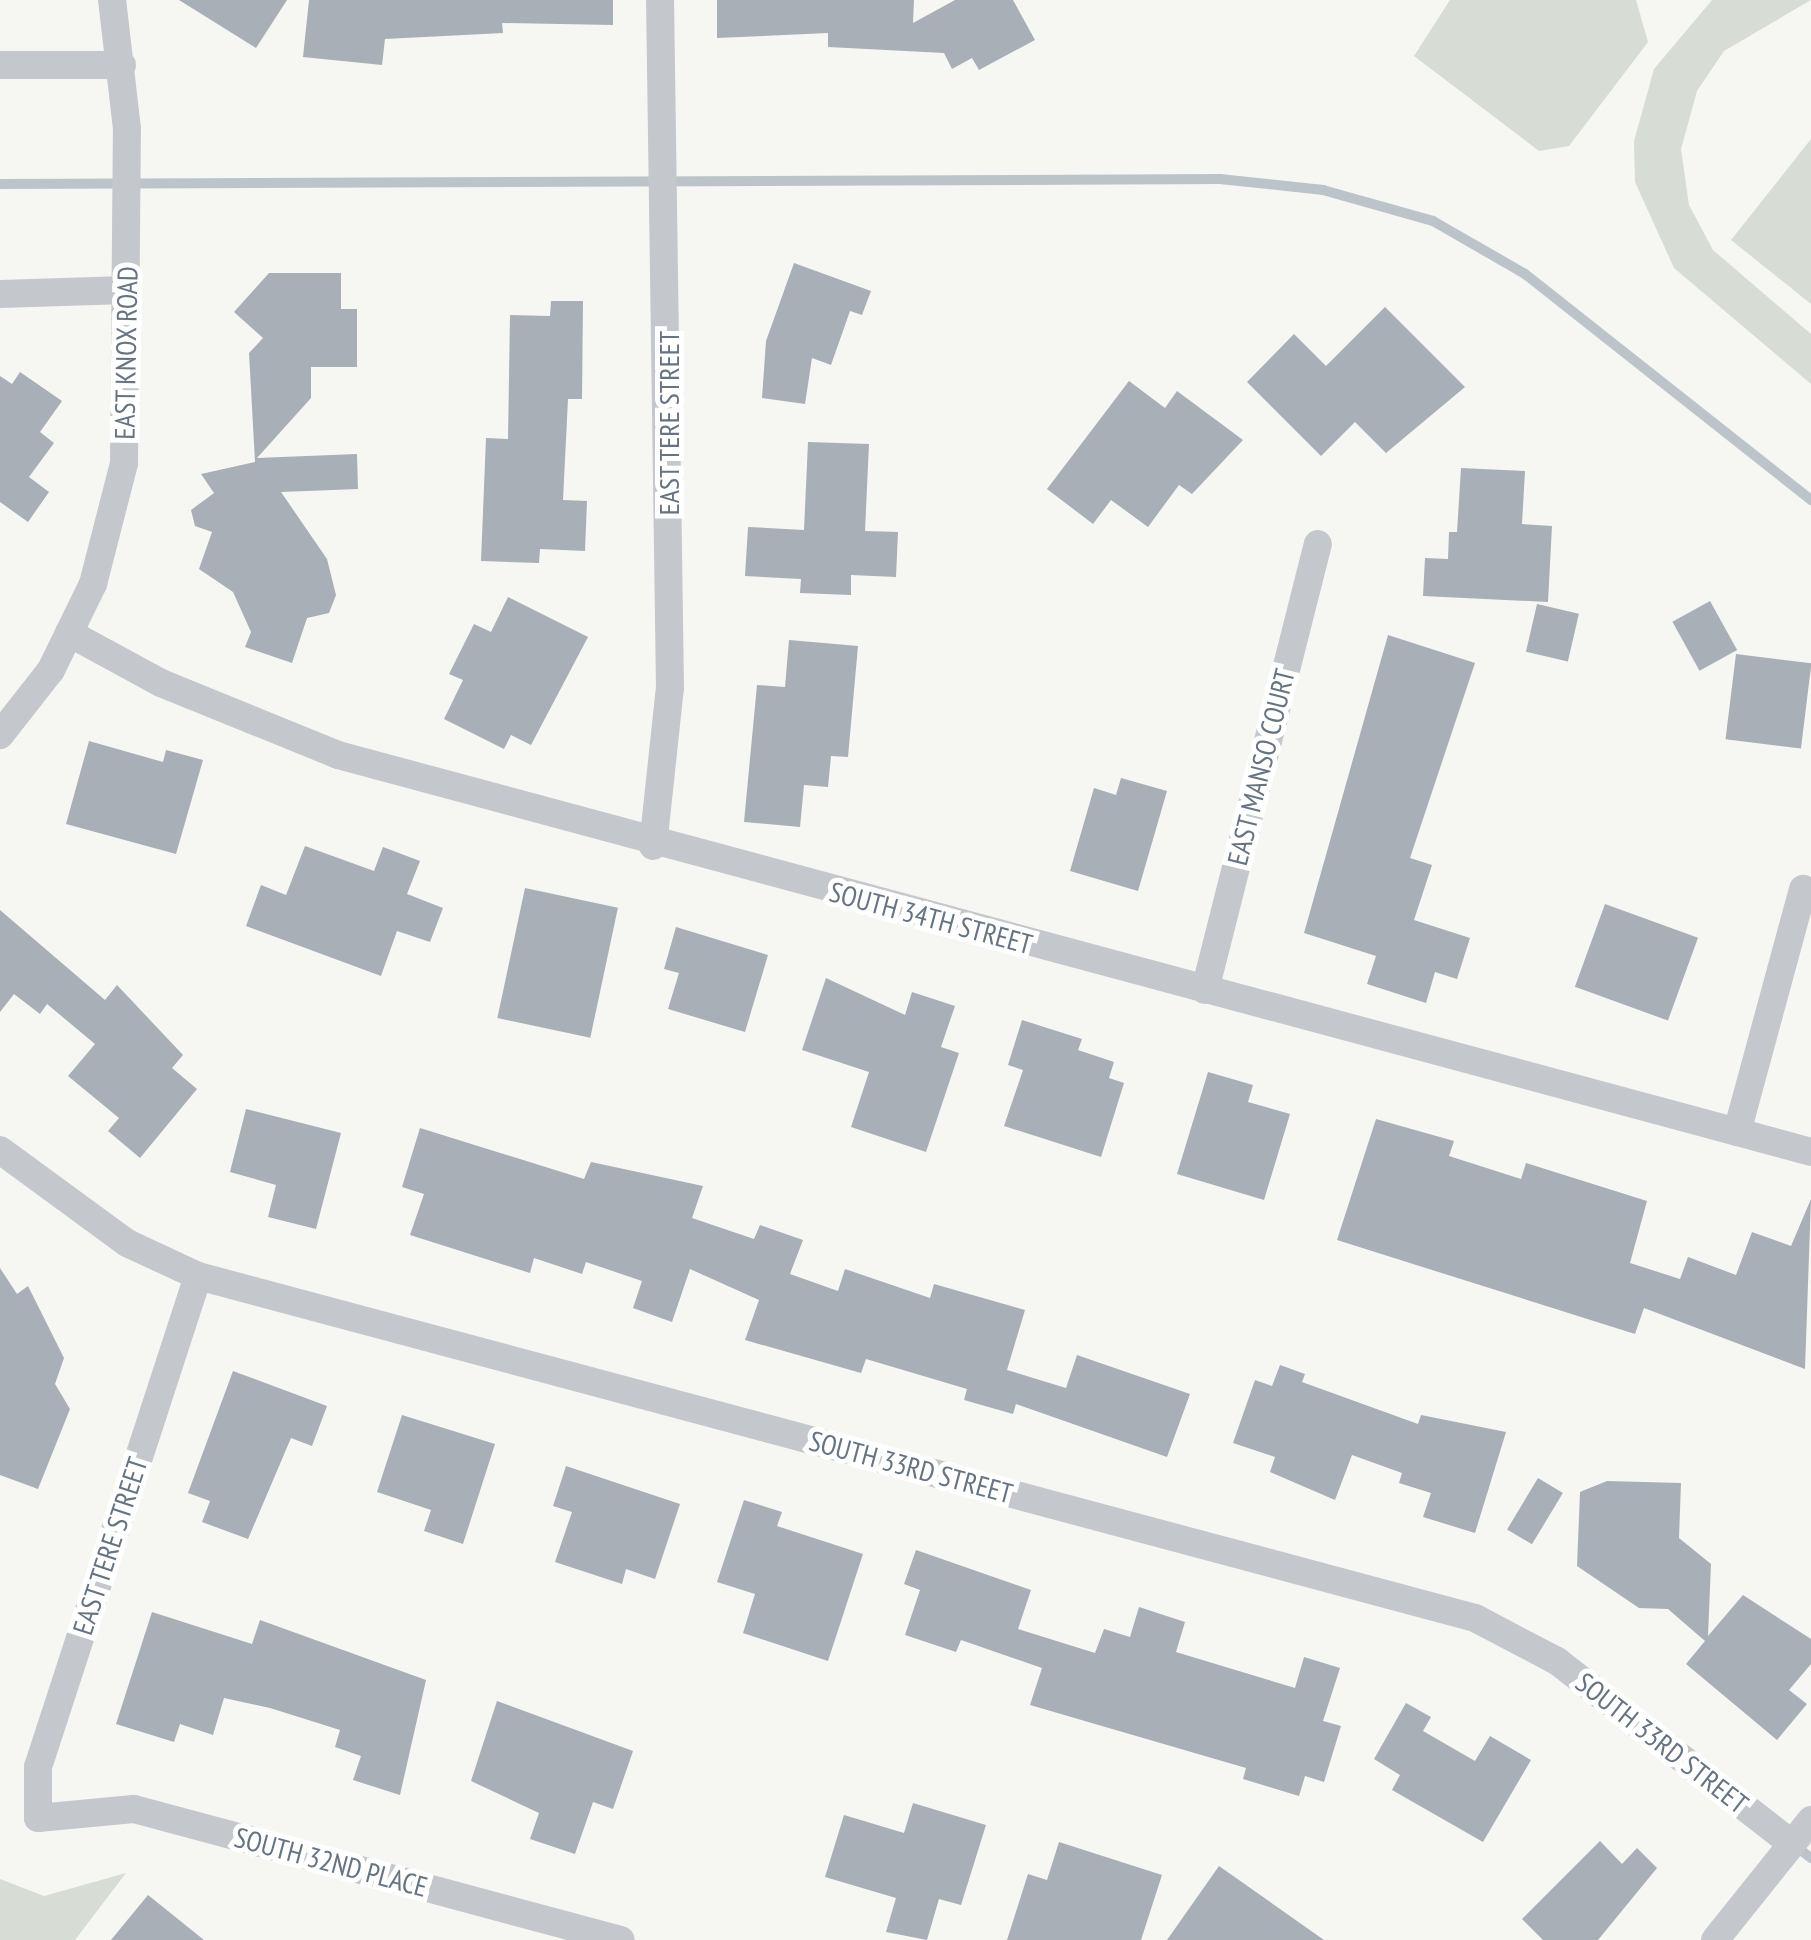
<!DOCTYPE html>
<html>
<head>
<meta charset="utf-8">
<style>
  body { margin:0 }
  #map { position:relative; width:1811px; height:1940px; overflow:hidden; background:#f6f6f3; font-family:"PT Sans Narrow",sans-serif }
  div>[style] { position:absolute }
  .green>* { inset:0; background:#d7ddd4 }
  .stream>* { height:10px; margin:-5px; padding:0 5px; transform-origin:5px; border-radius:5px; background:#bcc4ca }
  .building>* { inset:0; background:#a9afb6; transform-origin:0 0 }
  .minor>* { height:28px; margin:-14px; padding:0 14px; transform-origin:14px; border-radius:14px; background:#c4c7cb }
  span { translate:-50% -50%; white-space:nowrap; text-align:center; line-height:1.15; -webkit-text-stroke:10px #fff; paint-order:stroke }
  .street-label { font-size:28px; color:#667383 }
</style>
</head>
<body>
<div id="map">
  <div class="green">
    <i style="clip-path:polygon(1450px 0,1636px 0,1648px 42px,1569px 146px,1539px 151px,1414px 56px)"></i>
    <i style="clip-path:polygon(1712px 0,1811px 0,1724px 51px,1697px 91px,1681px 149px,1689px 205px,1713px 250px,1811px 334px,1811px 384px,1674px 268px,1635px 182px,1634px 141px,1654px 69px)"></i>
    <i style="clip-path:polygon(1811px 139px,1811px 304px,1731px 240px)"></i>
    <i style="clip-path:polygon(126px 1873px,75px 1940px,0 1940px,0 1879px,44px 1896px)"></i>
  </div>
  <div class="stream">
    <i style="left:0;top:184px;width:1220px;rotate:-0.23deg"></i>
    <i style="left:1220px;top:179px;width:104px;rotate:6.1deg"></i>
    <i style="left:1323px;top:190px;width:114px;rotate:15.7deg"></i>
    <i style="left:1433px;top:221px;width:106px;rotate:29.9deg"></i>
    <i style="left:1525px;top:274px;width:365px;rotate:38.3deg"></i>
    <i style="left:1793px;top:1844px;width:23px;rotate:38deg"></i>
  </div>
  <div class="building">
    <i style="clip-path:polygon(179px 0,287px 0,256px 48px)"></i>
    <i style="clip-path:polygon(309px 0,613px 0,613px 25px,502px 23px,503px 33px,385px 39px,382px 65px,303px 57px)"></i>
    <i style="clip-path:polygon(717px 0,914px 0,913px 23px,955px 0,1013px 0,1035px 40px,979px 70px,972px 58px,952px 69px,944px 53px,828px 47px,828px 33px,717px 38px)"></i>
    <i style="clip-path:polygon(794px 263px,871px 291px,862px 315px,850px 311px,831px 365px,812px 358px,805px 404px,762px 398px,766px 341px)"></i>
    <i style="clip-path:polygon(269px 273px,341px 273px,341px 309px,357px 309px,357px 367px,311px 367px,311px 398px,257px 458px,357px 454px,358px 489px,281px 492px,327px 559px,336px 595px,329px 613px,307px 618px,292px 663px,245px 647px,251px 632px,233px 592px,199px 569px,212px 532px,195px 526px,191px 510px,214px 493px,201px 474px,255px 462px,249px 353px,263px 338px,234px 312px)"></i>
    <i style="clip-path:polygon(551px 301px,583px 301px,582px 399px,568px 399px,563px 500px,587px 501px,585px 551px,540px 549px,539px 563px,481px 561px,486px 438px,508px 439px,510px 315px,550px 316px)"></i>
    <i style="clip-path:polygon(1385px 307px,1465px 387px,1386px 453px,1355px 422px,1321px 456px,1247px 382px,1294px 334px,1326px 366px)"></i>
    <i style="clip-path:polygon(20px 372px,62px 401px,40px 432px,54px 443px,29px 477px,49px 492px,28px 522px,0 502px,0 376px,12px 384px)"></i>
    <i style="clip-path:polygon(1129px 381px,1165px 408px,1177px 391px,1243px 440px,1192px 494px,1179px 485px,1148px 527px,1111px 500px,1093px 524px,1047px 489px)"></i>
    <i style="clip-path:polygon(808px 442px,869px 444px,865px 531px,898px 532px,896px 577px,851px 575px,851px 595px,800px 593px,801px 579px,745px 576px,748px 527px,804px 530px)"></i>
    <i style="clip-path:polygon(1461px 468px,1525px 471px,1522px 524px,1552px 526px,1548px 602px,1423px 596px,1425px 558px,1448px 559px,1449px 532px,1457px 532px)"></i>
    <i style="clip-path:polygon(508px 597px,588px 637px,531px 745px,511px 735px,504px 749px,444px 719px,463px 680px,449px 674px,474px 624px,491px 632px)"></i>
    <i style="left:1710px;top:601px;width:56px;height:43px;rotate:61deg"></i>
    <i style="left:1537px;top:604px;width:43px;height:49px;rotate:13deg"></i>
    <i style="clip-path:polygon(1388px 635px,1475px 663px,1410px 858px,1432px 865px,1414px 920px,1470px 938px,1457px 979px,1435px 972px,1426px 1003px,1367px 984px,1376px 956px,1304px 933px)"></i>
    <i style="clip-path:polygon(789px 640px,858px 646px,848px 757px,831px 756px,828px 787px,804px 785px,800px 827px,744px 822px,757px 685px,785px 687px)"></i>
    <i style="left:1736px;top:654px;width:76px;height:86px;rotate:7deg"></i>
    <i style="clip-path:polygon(89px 741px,163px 762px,166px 750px,203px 760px,176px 854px,66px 824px)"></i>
    <i style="clip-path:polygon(1121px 778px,1167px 791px,1138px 891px,1070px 871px,1094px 788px,1116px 795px)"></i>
    <i style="clip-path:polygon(305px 846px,374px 871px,383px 847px,420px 861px,407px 894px,443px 908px,430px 942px,397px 931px,381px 976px,246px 926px,261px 885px,286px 895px)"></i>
    <i style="left:525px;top:888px;width:95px;height:133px;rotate:12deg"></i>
    <i style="left:1605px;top:904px;width:99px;height:88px;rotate:20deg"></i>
    <i style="clip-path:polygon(0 910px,105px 1000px,117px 985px,183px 1055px,172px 1068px,197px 1089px,140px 1158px,108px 1131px,119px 1118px,68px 1076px,95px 1044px,47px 1004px,40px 1014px,14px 994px,0 1012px)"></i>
    <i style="clip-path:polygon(676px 927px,768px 955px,745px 1032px,668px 1009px,679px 973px,664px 969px)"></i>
    <i style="clip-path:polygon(826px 978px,905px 1015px,912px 992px,955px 1006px,941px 1047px,959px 1053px,926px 1152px,851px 1127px,869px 1072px,802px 1050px)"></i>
    <i style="clip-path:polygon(1022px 1020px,1082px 1039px,1078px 1050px,1114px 1062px,1109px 1078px,1124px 1083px,1101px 1157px,1004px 1126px,1023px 1070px,1008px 1065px)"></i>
    <i style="clip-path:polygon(1208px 1072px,1253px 1085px,1248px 1102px,1290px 1114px,1264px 1200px,1177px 1174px)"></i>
    <i style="clip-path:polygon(246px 1109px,341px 1133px,316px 1229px,268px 1217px,276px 1185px,230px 1172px)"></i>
    <i style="clip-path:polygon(1376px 1119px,1454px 1141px,1449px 1156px,1521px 1179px,1526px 1163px,1647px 1201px,1630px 1263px,1680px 1279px,1688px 1257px,1736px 1275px,1752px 1232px,1791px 1246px,1811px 1199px,1805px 1369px,1644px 1308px,1635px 1334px,1337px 1240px)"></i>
    <i style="clip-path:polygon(420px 1128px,584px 1179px,591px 1162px,703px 1186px,692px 1218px,754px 1239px,760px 1225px,803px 1240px,790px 1274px,838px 1291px,845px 1269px,930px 1298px,934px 1284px,1025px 1310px,1007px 1370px,1066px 1388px,1077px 1355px,1190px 1394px,1167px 1457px,1016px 1404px,1013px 1414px,964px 1400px,967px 1389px,866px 1359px,861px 1373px,745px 1340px,759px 1300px,690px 1269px,672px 1322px,633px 1308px,642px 1281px,586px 1262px,582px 1274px,534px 1258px,530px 1273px,410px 1235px,424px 1194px,402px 1187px)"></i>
    <i style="clip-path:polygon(0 1268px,17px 1294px,28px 1286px,64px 1358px,55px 1384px,70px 1409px,38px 1489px,0 1475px)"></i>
    <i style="clip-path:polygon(1280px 1365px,1305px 1374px,1302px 1382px,1418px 1424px,1421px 1415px,1506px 1432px,1475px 1533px,1423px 1517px,1431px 1493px,1399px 1483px,1402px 1473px,1352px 1455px,1335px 1500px,1270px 1472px,1275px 1457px,1233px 1443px,1255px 1380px,1272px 1386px)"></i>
    <i style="clip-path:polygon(233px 1371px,327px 1406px,312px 1446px,291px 1438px,248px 1539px,202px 1522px,210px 1501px,188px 1493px)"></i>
    <i style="clip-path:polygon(402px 1415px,495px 1444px,463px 1544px,424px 1531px,431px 1510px,377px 1492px)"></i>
    <i style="clip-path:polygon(566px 1466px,680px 1504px,655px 1579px,626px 1569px,622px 1584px,555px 1562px,572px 1512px,553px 1506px)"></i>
    <i style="left:1538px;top:1478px;width:29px;height:60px;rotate:31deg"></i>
    <i style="clip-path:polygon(1607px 1481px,1681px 1483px,1679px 1538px,1711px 1564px,1708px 1636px,1743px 1595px,1811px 1639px,1811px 1664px,1789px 1690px,1807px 1704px,1777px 1740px,1686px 1664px,1705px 1641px,1668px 1609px,1639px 1608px,1577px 1566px,1580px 1492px)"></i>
    <i style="clip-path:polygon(744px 1500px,782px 1512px,777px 1526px,863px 1554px,828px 1661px,743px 1633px,755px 1594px,717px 1582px)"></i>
    <i style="clip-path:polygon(916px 1550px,1031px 1590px,1018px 1629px,1095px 1653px,1104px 1629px,1130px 1637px,1139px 1607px,1185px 1622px,1176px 1652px,1295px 1688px,1304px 1657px,1340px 1668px,1323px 1721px,1341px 1726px,1324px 1782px,1305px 1776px,1299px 1796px,1243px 1779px,1246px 1768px,1030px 1705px,1042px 1668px,961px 1640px,956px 1652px,905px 1635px,920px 1590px,904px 1584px)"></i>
    <i style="clip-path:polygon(152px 1612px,252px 1644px,260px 1620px,426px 1680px,400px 1795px,353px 1780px,361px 1756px,335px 1747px,340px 1730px,270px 1708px,224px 1698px,213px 1735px,180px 1724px,174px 1742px,116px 1724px)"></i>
    <i style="clip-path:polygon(497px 1701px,633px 1751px,613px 1809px,593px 1802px,575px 1854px,530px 1839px,539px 1813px,471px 1781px)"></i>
    <i style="clip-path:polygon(1406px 1703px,1431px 1717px,1423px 1731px,1475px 1761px,1490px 1736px,1531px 1760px,1483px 1842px,1392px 1790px,1400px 1775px,1374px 1759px)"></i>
    <i style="clip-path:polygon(913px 1803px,986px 1825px,961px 1905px,939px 1899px,927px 1940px,886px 1932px,896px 1898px,825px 1877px,844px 1815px,904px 1833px)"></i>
    <i style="clip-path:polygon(1600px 1841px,1622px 1864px,1637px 1848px,1657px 1868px,1598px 1940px,1543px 1940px,1522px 1919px)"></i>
    <i style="clip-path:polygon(1059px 1842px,1162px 1875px,1141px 1940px,1007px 1940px,1028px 1874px,1047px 1880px)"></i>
    <i style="clip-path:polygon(1219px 1866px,1324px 1940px,1167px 1940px)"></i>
    <i style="clip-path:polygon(148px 1895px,204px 1940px,111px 1940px)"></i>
  </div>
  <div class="minor">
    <i style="left:0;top:65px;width:122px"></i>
    <i style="left:0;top:294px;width:126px;rotate:-1.8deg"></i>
    <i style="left:69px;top:633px;width:105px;rotate:28.5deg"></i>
    <i style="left:161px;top:683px;width:191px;rotate:22.1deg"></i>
    <i style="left:338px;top:755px;width:1526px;rotate:15.08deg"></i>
    <i style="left:0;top:735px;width:83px;rotate:-51.9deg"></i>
    <i style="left:51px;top:670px;width:96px;rotate:-64deg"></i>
    <i style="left:93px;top:584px;width:125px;rotate:-75.6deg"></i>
    <i style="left:124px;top:463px;width:334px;rotate:-89.5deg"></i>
    <i style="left:127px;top:129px;width:130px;rotate:-96.6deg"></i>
    <i style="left:653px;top:846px;width:159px;rotate:-83.9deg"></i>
    <i style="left:670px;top:688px;width:688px;rotate:-90.83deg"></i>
    <i style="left:1205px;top:990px;width:460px;rotate:-75.8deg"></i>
    <i style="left:1737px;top:1132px;width:252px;rotate:-74.8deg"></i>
    <i style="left:0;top:1150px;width:157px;rotate:36.2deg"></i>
    <i style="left:127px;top:1243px;width:78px;rotate:24.9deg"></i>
    <i style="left:198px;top:1276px;width:1322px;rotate:14.99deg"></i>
    <i style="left:1475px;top:1618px;width:93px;rotate:27.7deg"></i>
    <i style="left:1557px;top:1661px;width:298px;rotate:37.9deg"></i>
    <i style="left:198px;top:1276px;width:516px;rotate:108.05deg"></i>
    <i style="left:38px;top:1767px;width:51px;rotate:90deg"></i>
    <i style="left:38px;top:1818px;width:96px;rotate:-5.4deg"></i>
    <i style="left:134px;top:1809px;width:504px;rotate:15.06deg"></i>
    <i style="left:1715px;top:1940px;width:154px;rotate:-51.3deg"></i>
  </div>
  <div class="street-label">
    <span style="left:126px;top:353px;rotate:-89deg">EAST KNOX ROAD</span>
    <span style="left:669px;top:423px;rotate:-90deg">EAST TERE STREET</span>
    <span style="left:1261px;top:767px;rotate:-76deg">EAST MANSO COURT</span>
    <span style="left:931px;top:918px;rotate:15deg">SOUTH 34TH STREET</span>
    <span style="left:911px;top:1467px;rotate:15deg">SOUTH 33RD STREET</span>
    <span style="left:110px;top:1546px;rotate:-72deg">EAST TERE STREET</span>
    <span style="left:1662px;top:1743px;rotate:38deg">SOUTH 33RD STREET</span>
    <span style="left:331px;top:1862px;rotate:15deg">SOUTH 32ND PLACE</span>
  </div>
</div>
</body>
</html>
